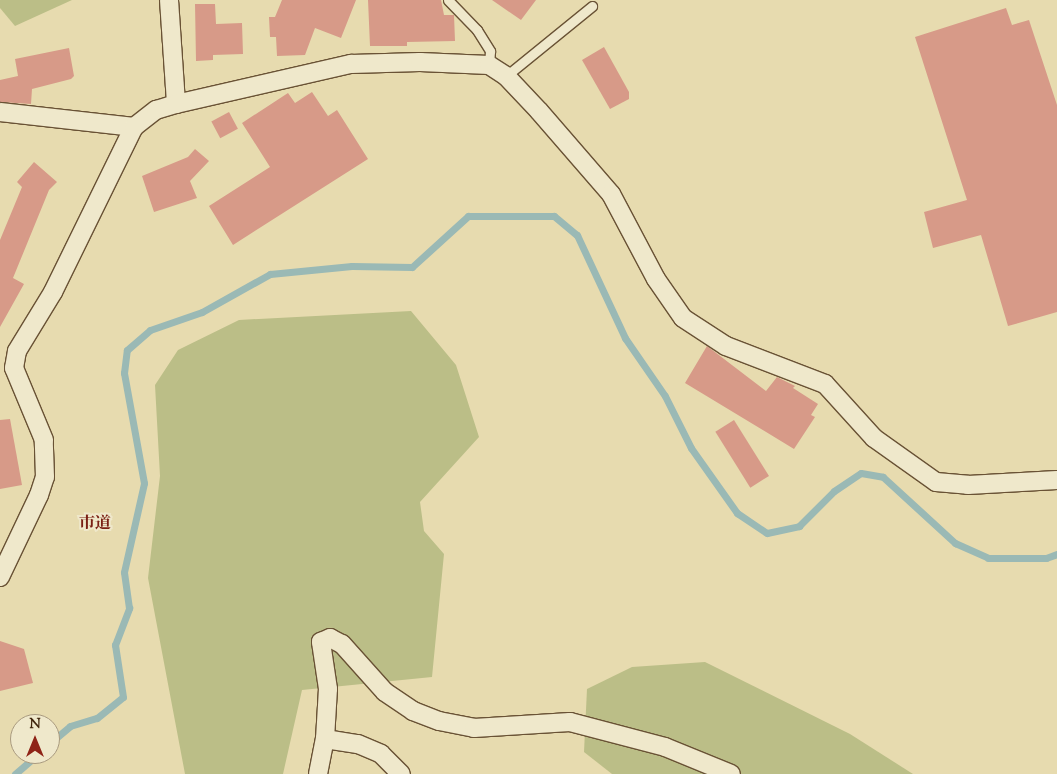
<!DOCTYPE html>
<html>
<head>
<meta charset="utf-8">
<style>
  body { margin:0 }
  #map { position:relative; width:1057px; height:774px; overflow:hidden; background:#e7dbaf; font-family:"Sorts Mill Goudy","Noto Serif JP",serif }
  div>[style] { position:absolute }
  .green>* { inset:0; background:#bbbe87 }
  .stream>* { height:7px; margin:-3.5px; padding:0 3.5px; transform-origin:3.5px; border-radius:3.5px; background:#9ab9b5 }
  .building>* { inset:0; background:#d79a88; transform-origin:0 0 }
  .roads { filter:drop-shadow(1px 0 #695235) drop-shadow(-1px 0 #695235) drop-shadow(0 1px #695235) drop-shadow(0 -1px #695235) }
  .lane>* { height:9px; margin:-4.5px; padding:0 4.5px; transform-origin:4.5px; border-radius:4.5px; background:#efe8cb }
  .street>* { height:18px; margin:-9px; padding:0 9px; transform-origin:9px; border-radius:9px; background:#efe8cb }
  span { translate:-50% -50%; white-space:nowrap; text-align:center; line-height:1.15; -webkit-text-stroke:4px #efe8cb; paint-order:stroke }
  .neighbourhood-label { font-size:16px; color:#7a1f14; font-weight:700 }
  .north { position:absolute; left:10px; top:714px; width:50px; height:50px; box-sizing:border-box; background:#efe8cb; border:1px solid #a99a7f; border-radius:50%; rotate:0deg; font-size:14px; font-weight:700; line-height:20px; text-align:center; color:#3f240c }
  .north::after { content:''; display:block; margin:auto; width:18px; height:22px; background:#8f2418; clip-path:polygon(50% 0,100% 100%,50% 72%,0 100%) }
</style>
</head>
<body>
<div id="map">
  <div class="green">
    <i style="clip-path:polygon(0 0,72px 0,15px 26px,0 8px)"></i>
    <i style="clip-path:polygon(411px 311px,456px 365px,479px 437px,420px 502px,424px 531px,444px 554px,432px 677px,302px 690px,283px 774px,185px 774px,148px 578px,160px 476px,155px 385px,178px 350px,239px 320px)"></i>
    <i style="clip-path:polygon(705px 662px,850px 734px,913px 774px,612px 774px,584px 752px,587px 689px,632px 667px)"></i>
  </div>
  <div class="stream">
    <i style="left:50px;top:743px;width:26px;rotate:-40deg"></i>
    <i style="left:70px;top:726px;width:28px;rotate:-17deg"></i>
    <i style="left:97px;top:718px;width:33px;rotate:-39deg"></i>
    <i style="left:123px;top:697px;width:53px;rotate:-98.7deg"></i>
    <i style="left:115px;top:645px;width:40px;rotate:-69deg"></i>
    <i style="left:129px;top:608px;width:36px;rotate:-98deg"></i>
    <i style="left:124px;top:572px;width:91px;rotate:-77.3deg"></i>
    <i style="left:144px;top:483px;width:112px;rotate:-100.3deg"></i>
    <i style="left:124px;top:373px;width:23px;rotate:-83deg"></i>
    <i style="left:127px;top:350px;width:30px;rotate:-41deg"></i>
    <i style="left:150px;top:330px;width:55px;rotate:-19.1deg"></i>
    <i style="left:202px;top:312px;width:78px;rotate:-29.2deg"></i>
    <i style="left:270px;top:274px;width:82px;rotate:-5.6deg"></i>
    <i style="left:352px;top:266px;width:60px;rotate:1deg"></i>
    <i style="left:412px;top:267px;width:76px;rotate:-42.3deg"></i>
    <i style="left:468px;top:216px;width:86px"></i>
    <i style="left:554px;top:216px;width:30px;rotate:40deg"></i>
    <i style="left:577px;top:235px;width:114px;rotate:65deg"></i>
    <i style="left:625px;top:338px;width:70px;rotate:55.4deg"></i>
    <i style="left:665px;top:396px;width:58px;rotate:63.4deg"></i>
    <i style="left:691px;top:448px;width:80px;rotate:54.7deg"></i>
    <i style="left:737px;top:513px;width:36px;rotate:34deg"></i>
    <i style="left:767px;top:533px;width:33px;rotate:-12deg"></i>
    <i style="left:799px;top:526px;width:49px;rotate:-45deg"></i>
    <i style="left:834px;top:491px;width:32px;rotate:-34deg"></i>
    <i style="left:861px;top:473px;width:22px;rotate:10deg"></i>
    <i style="left:883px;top:477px;width:98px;rotate:42.5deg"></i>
    <i style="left:955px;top:543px;width:36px;rotate:24deg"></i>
    <i style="left:988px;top:558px;width:58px"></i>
    <i style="left:1046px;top:558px;width:12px;rotate:-20deg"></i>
    <i style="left:15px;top:774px;width:30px;rotate:-41deg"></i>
  </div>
  <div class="building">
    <i style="clip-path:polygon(282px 0,356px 0,341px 38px,315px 28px,305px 55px,277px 56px,276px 37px,270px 37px,269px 17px,275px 17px)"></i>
    <i style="clip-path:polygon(368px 0,441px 0,444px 15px,454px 15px,455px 41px,407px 42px,407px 46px,370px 46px)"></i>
    <i style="clip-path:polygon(492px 0,536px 0,521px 20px)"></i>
    <i style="clip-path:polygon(195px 4px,215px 4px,216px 24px,242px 23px,243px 54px,213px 55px,213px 60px,196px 61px)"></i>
    <i style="clip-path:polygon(1006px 8px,1012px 25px,1029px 20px,1057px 105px,1057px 312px,1008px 326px,981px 235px,933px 248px,924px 212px,967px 200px,915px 37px)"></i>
    <i style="clip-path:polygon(604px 47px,629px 92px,629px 99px,610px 109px,582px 60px)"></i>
    <i style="clip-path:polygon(69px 48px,74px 76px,71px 79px,32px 89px,31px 104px,0 102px,0 80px,18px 76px,15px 59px)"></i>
    <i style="clip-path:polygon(312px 92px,328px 116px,337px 110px,368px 159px,233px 245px,209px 206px,270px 167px,242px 123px,288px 93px,295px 103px)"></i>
    <i style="left:229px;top:112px;width:19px;height:20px;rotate:62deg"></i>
    <i style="clip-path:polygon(195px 149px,209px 161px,190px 181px,197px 198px,154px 212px,142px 176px,188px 157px)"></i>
    <i style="clip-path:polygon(34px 162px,57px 182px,49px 190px,13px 278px,24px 284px,0 327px,0 240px,22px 187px,17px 182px)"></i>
    <i style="clip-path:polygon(707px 346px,766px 391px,777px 377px,795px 386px,793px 388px,818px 404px,811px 415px,815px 417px,794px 449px,685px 383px)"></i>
    <i style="clip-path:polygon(10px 419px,22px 485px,0 489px,0 420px)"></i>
    <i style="left:734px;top:420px;width:66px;height:22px;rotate:58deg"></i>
    <i style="clip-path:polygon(0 641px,24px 649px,33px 683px,0 691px)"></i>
  </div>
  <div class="roads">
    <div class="lane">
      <i style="left:448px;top:0;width:42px;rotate:46deg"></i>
      <i style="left:477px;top:30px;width:25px;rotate:58deg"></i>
      <i style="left:490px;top:51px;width:14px;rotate:94deg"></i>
      <i style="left:506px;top:76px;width:111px;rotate:-39.1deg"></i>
    </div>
    <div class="street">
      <i style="left:169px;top:0;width:104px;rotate:86.1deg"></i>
      <i style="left:0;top:112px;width:135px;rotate:6.4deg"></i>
      <i style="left:0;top:577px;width:91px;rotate:-64.6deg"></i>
      <i style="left:39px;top:495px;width:19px;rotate:-72deg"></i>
      <i style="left:45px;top:477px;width:37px;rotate:-92deg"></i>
      <i style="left:44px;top:440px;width:78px;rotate:-112.6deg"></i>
      <i style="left:14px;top:368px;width:17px;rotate:-80deg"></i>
      <i style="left:17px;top:351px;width:69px;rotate:-58.6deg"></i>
      <i style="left:53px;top:292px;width:184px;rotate:-63.9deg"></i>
      <i style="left:134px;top:127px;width:28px;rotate:-38deg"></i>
      <i style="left:156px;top:110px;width:21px;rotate:-17deg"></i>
      <i style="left:176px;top:104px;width:180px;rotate:-12.9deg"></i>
      <i style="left:351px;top:64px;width:69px;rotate:-1.7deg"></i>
      <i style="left:420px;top:62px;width:69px;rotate:2.5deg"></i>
      <i style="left:489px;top:65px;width:20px;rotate:33deg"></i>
      <i style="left:506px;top:76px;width:48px;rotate:46.7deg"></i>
      <i style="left:539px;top:111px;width:110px;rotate:49.1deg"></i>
      <i style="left:611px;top:194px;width:96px;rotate:62.1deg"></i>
      <i style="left:656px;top:279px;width:47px;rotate:55.3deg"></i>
      <i style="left:683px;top:318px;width:51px;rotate:33.1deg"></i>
      <i style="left:726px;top:346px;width:106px;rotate:21deg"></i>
      <i style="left:825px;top:384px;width:73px;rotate:47.8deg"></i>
      <i style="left:874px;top:438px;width:76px;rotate:35.4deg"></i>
      <i style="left:936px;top:482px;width:32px;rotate:5deg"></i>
      <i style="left:968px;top:485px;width:89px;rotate:-3.2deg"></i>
      <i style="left:325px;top:739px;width:33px;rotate:9deg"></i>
      <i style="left:358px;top:744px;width:25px;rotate:23deg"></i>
      <i style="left:381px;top:754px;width:28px;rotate:45deg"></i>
      <i style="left:318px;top:774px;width:36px;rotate:-79deg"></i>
      <i style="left:325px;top:739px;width:50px;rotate:-86.6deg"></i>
      <i style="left:328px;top:689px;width:48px;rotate:-98.5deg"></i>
      <i style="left:321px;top:642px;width:10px;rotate:-24deg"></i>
      <i style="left:330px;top:638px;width:13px;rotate:27deg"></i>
      <i style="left:342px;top:644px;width:64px;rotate:48.1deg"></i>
      <i style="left:385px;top:692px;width:34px;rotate:34deg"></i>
      <i style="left:413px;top:711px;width:28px;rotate:21deg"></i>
      <i style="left:439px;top:721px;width:36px;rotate:11deg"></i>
      <i style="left:474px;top:728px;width:96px;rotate:-3.6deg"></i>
      <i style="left:570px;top:722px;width:98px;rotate:14.7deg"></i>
      <i style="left:665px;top:747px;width:71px;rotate:22.2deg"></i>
    </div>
  </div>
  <div class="neighbourhood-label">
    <span style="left:95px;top:525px">市道</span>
  </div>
  <div class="north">N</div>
</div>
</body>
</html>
